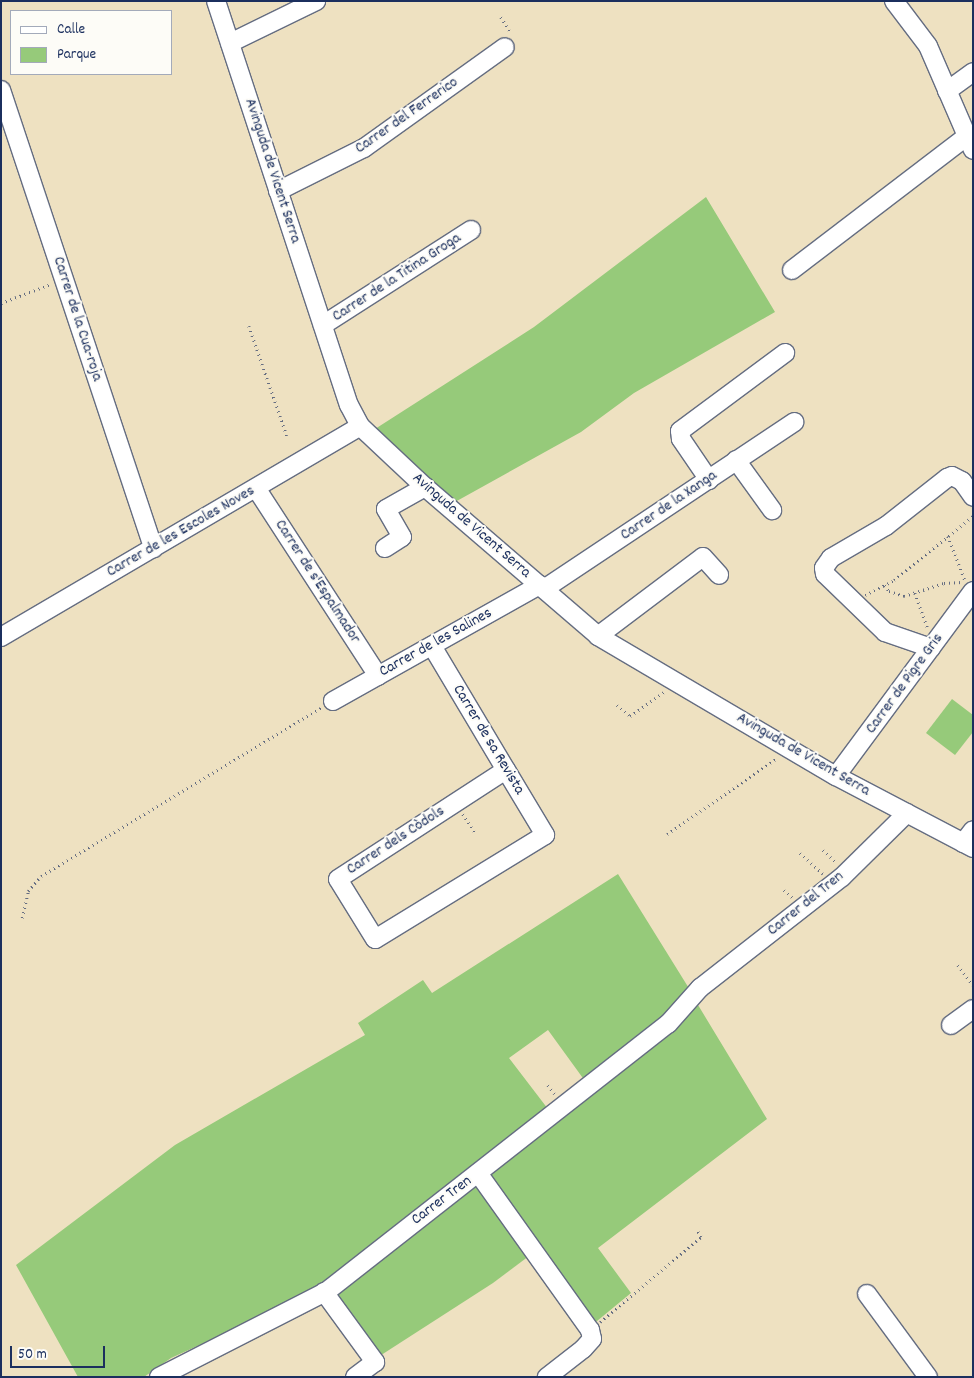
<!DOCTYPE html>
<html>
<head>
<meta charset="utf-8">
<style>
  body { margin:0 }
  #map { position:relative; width:974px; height:1378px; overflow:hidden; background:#eee1c1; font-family:Dekko,sans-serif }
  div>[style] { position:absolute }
  .green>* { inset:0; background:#96ca7a }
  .path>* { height:2.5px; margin-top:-1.25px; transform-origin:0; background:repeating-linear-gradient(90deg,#656d81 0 1px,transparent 0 5px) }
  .roads { filter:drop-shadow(1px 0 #656d81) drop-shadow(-1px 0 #656d81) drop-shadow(0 1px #656d81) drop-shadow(0 -1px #656d81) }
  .minor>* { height:18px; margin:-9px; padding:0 9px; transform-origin:9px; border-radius:9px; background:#fff }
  span { translate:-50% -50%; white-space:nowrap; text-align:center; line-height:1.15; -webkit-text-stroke:4px #fdfcf7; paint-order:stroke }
  .street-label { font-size:16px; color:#1b2f5e }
  .frame { position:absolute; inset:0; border:2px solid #1b2f5e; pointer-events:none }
  .legend { position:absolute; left:10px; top:10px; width:162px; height:65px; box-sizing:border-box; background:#fdfcf7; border:1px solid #a3aaba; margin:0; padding:6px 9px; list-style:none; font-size:15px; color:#1b2f5e }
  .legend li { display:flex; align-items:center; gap:10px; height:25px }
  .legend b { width:25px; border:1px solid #a3aaba }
  .scale { position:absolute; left:10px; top:1346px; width:95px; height:22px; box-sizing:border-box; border:2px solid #1b2f5e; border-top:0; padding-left:6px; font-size:15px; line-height:18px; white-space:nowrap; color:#1b2f5e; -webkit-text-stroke:4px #fdfcf7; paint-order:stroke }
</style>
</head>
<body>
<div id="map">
  <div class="green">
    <i style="clip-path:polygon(706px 197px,775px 312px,634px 393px,581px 432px,455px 502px,375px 429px,534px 327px)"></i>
    <i style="clip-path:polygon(952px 699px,973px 715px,973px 732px,955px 755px,926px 733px)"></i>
    <i style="clip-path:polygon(618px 874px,690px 990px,656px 1025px,585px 1081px,548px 1030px,509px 1058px,548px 1109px,307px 1296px,171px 1358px,144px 1377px,78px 1377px,16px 1265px,175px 1145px,365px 1035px,358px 1023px,423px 980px,432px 993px)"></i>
    <i style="clip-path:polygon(695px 1000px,767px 1119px,598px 1248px,631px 1293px,597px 1321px,590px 1323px,487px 1175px)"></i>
    <i style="clip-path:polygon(477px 1180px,533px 1253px,493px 1283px,375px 1359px,332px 1294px)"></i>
  </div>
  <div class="path">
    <i style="left:501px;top:17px;width:19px;rotate:58deg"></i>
    <i style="left:1px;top:303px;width:53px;rotate:-20.8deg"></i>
    <i style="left:249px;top:326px;width:116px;rotate:70.9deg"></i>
    <i style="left:948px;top:536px;width:47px;rotate:68.9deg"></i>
    <i style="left:885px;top:585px;width:7px;rotate:56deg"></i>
    <i style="left:889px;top:591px;width:16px;rotate:18deg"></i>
    <i style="left:904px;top:596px;width:42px;rotate:-18deg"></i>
    <i style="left:944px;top:583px;width:18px;rotate:-3deg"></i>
    <i style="left:915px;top:593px;width:38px;rotate:70deg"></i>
    <i style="left:865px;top:595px;width:33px;rotate:-27deg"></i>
    <i style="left:894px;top:580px;width:102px;rotate:-39deg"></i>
    <i style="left:617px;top:705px;width:17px;rotate:40deg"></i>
    <i style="left:630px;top:716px;width:42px;rotate:-35.2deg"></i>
    <i style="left:463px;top:814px;width:24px;rotate:57deg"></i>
    <i style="left:667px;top:834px;width:134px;rotate:-34.6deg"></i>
    <i style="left:823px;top:850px;width:18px;rotate:43deg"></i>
    <i style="left:800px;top:853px;width:31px;rotate:42deg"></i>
    <i style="left:784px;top:890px;width:12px;rotate:42deg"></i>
    <i style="left:22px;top:918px;width:28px;rotate:-77deg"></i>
    <i style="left:28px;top:891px;width:20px;rotate:-49deg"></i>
    <i style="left:41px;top:876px;width:327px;rotate:-31deg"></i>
    <i style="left:958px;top:965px;width:25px;rotate:53deg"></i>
    <i style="left:548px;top:1085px;width:11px;rotate:52deg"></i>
    <i style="left:600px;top:1322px;width:132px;rotate:-40.1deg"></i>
    <i style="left:701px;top:1237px;width:9px;rotate:-122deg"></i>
  </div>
  <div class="roads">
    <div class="minor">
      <i style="left:216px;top:1px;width:425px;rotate:71.8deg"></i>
      <i style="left:349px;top:405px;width:24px;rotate:62deg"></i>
      <i style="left:360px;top:426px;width:89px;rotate:43.2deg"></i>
      <i style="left:425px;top:487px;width:228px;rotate:40.7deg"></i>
      <i style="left:598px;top:636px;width:276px;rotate:30.5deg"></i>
      <i style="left:836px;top:776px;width:155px;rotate:27.7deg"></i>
      <i style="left:894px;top:1px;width:56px;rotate:52.9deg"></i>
      <i style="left:928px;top:46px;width:113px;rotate:66.6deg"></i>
      <i style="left:230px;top:43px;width:96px;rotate:-26deg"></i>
      <i style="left:1px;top:90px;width:483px;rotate:71.6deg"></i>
      <i style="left:947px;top:91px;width:32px;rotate:-36deg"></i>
      <i style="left:278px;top:191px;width:96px;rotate:-26.6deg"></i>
      <i style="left:364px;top:148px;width:173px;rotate:-35.6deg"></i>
      <i style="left:792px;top:270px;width:220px;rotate:-37.4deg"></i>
      <i style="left:323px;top:325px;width:176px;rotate:-32.7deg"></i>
      <i style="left:736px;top:460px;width:62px;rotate:54.2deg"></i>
      <i style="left:709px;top:480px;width:50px;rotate:-124.3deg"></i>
      <i style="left:681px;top:439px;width:8px;rotate:-97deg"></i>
      <i style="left:680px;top:431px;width:131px;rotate:-36.6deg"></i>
      <i style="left:256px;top:488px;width:224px;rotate:57deg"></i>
      <i style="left:385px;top:548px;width:20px;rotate:-33deg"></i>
      <i style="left:402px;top:537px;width:32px;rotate:-120deg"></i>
      <i style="left:386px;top:509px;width:45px;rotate:-29.4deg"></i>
      <i style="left:544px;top:589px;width:301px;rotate:-33.7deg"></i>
      <i style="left:598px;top:636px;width:131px;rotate:-37deg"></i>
      <i style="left:703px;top:557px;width:24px;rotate:48deg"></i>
      <i style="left:1px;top:637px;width:416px;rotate:-30.4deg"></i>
      <i style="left:432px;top:646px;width:144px;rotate:59.2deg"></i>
      <i style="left:506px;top:770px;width:76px;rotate:59deg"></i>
      <i style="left:545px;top:835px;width:199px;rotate:148.5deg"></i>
      <i style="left:375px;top:939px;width:70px;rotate:-121.7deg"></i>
      <i style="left:338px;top:879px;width:200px;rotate:-33deg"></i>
      <i style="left:931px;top:648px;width:49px;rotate:-160.8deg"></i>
      <i style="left:885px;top:632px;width:83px;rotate:-136deg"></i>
      <i style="left:825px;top:574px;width:6px;rotate:-99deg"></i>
      <i style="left:824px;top:568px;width:12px;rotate:-55deg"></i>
      <i style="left:831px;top:558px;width:64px;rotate:-30.2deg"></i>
      <i style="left:886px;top:526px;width:78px;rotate:-38.2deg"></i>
      <i style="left:947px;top:478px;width:5px;rotate:-22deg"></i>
      <i style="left:952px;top:476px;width:11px;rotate:27deg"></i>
      <i style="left:962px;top:481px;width:19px;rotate:55deg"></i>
      <i style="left:333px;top:701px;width:237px;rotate:-29.3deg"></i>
      <i style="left:836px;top:776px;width:230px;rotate:-53.5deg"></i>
      <i style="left:963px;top:843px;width:16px;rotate:-52deg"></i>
      <i style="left:951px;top:1025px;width:27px;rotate:-36deg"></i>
      <i style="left:478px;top:1173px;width:193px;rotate:54.5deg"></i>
      <i style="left:590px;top:1330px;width:9px;rotate:77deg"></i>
      <i style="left:592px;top:1339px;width:13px;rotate:132deg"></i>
      <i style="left:583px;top:1349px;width:46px;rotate:142.1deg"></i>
      <i style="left:324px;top:1292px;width:87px;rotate:53.9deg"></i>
      <i style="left:375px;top:1362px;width:25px;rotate:143deg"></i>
      <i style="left:867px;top:1294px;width:103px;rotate:53.7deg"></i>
      <i style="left:159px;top:1377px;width:189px;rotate:-27.1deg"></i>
      <i style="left:327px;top:1291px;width:433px;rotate:-38.1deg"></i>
      <i style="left:668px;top:1024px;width:48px;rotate:-48.4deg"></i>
      <i style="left:700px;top:988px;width:180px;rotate:-38deg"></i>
      <i style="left:842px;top:877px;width:91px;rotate:-44.6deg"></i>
    </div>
  </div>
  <div class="street-label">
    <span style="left:407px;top:116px;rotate:-35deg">Carrer del Ferrerico</span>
    <span style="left:272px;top:171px;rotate:72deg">Avinguda de Vicent Serra</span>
    <span style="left:397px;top:278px;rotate:-33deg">Carrer de la Titina Groga</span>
    <span style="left:77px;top:319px;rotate:72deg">Carrer de la Cua-roja</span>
    <span style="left:669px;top:506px;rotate:-34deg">Carrer de la Xanga</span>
    <span style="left:471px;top:526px;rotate:41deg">Avinguda de Vicent Serra</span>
    <span style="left:181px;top:532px;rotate:-30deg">Carrer de les Escoles Noves</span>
    <span style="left:317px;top:582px;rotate:57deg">Carrer de s'Espalmador</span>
    <span style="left:436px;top:643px;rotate:-29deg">Carrer de les Salines</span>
    <span style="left:905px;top:684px;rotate:-54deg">Carrer de Pigre Gris</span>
    <span style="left:488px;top:740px;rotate:59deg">Carrer de sa Revista</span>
    <span style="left:803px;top:755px;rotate:30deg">Avinguda de Vicent Serra</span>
    <span style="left:396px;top:841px;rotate:-33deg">Carrer dels Còdols</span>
    <span style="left:806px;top:904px;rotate:-39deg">Carrer del Tren</span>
    <span style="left:442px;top:1201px;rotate:-37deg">Carrer Tren</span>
  </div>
  <div class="frame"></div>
  <ul class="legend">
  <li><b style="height:6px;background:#fff"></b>Calle</li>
  <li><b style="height:14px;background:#96ca7a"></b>Parque</li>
  </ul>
  <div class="scale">50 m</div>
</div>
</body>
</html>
